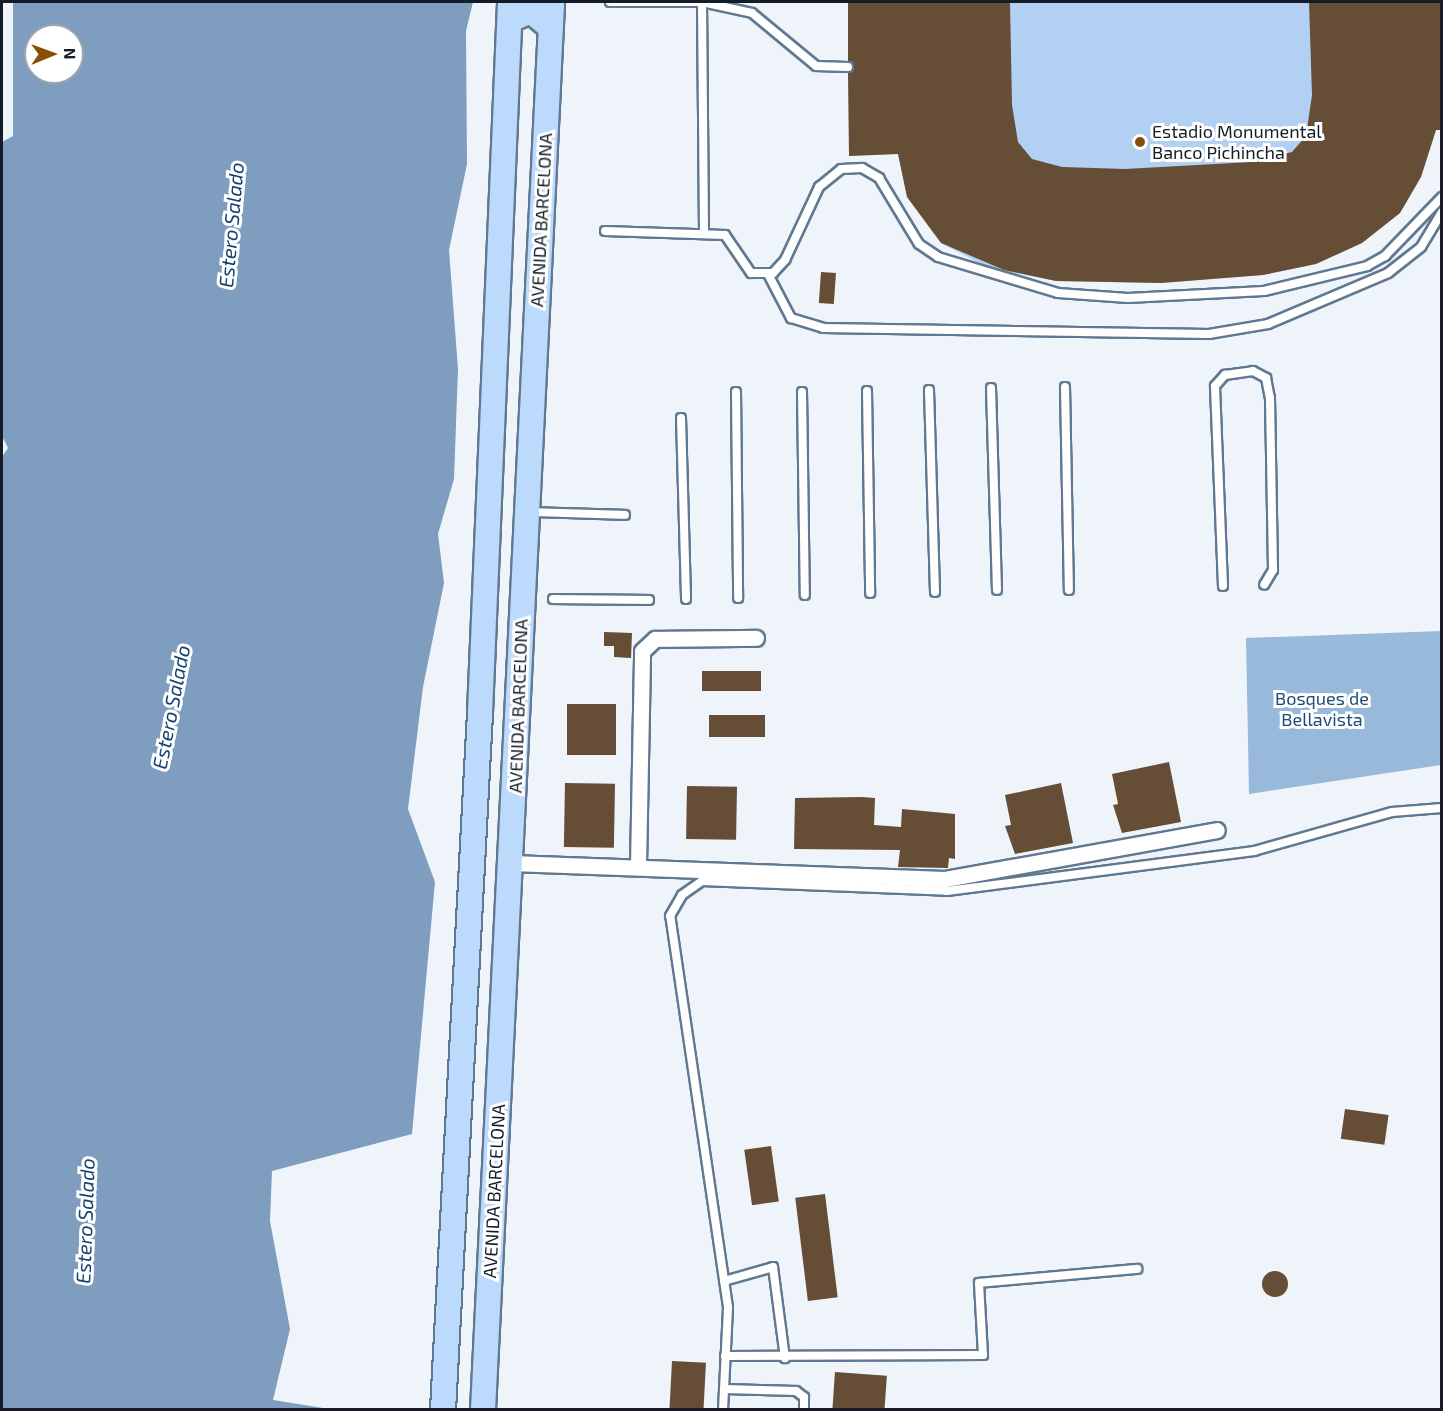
<!DOCTYPE html>
<html>
<head>
<meta charset="utf-8">
<style>
  body { margin:0 }
  #map { position:relative; width:1443px; height:1411px; overflow:hidden; background:#eff4fa; font-family:"Exo 2",sans-serif }
  div>[style] { position:absolute }
  .green>* { inset:0; background:#b2d0f1 }
  .forest>* { inset:0; background:#99b9db }
  .water>* { inset:0; background:#7e9dbf }
  .building>* { inset:0; background:#654d36; transform-origin:0 0 }
  .round { border-radius:50% }
  .roads { filter:drop-shadow(2px 0 #617891) drop-shadow(-2px 0 #617891) drop-shadow(0 2px #617891) drop-shadow(0 -2px #617891) }
  .lane>* { height:8px; margin:-4px; padding:0 4px; transform-origin:4px; border-radius:4px; background:#fff }
  .street>* { height:15px; margin:-7.5px; padding:0 7.5px; transform-origin:7.5px; border-radius:7.5px; background:#fff }
  .primary>* { height:24px; margin:-12px; padding:0 12px; transform-origin:12px; border-radius:12px; background:#bcdbfc }
  .dots>* { width:16px; height:16px; translate:-50% -50%; box-sizing:border-box; border:3px solid #fff; border-radius:50% }
  span { translate:-50% -50%; white-space:nowrap; text-align:center; line-height:1.15; -webkit-text-stroke:6px #fff; paint-order:stroke }
  .poi-label { font-size:18px; color:#141d27 }
  .left { translate:0 -50%; text-align:left }
  .street-label { font-size:18px; color:#141d27 }
  .park-label { font-size:18px; color:#1d4b77 }
  .water-label { font-size:20px; color:#13426e; font-style:italic }
  .frame { position:absolute; inset:0; border:3px solid #141d27; pointer-events:none }
  .north { position:absolute; left:24px; top:24px; width:60px; height:60px; box-sizing:border-box; background:#fff; border:2px solid #a1a5a9; border-radius:50%; rotate:89deg; font-size:16px; font-weight:700; line-height:24px; text-align:center; color:#141d27 }
  .north::after { content:''; display:block; margin:auto; width:21px; height:27px; background:#895005; clip-path:polygon(50% 0,100% 100%,50% 72%,0 100%) }
</style>
</head>
<body>
<div id="map">
  <div class="green">
    <i style="clip-path:polygon(848px 2px,1441px 2px,1441px 130px,1436px 130px,1421px 177px,1400px 213px,1362px 243px,1316px 264px,1263px 275px,1161px 283px,1056px 281px,989px 268px,941px 243px,907px 197px,898px 154px,849px 156px)"></i>
  </div>
  <div class="forest">
    <i style="clip-path:polygon(1441px 631px,1441px 765px,1249px 794px,1246px 638px)"></i>
  </div>
  <div class="water">
    <i style="clip-path:polygon(evenodd,13px 2px,473px 2px,466px 31px,467px 164px,449px 250px,458px 369px,454px 479px,438px 534px,444px 583px,423px 687px,408px 809px,435px 882px,412px 1134px,272px 1171px,270px 1221px,290px 1329px,273px 1400px,329px 1409px,2px 1409px,2px 457px,8px 448px,2px 436px,2px 142px,13px 136px,13px 2px,36px 36px,72px 36px,72px 72px,36px 72px,36px 36px)"></i>
  </div>
  <div class="building">
    <i style="clip-path:polygon(848px 2px,1010px 2px,1012px 105px,1018px 142px,1032px 159px,1062px 167px,1125px 169px,1251px 162px,1292px 152px,1306px 136px,1312px 95px,1309px 2px,1442px 2px,1442px 130px,1436px 130px,1421px 177px,1400px 213px,1362px 243px,1316px 264px,1263px 275px,1161px 283px,1056px 281px,1004px 270px,941px 243px,907px 197px,898px 154px,849px 156px,848px 73px,854px 67px,848px 61px)"></i>
    <i style="left:821px;top:272px;width:15px;height:31px;rotate:4deg"></i>
    <i style="clip-path:polygon(604px 632px,632px 633px,631px 658px,614px 657px,614px 646px,604px 646px)"></i>
    <i style="left:702px;top:671px;width:59px;height:20px"></i>
    <i style="left:616px;top:704px;width:51px;height:49px;rotate:90deg"></i>
    <i style="left:709px;top:715px;width:56px;height:22px"></i>
    <i style="clip-path:polygon(1169px 762px,1181px 822px,1122px 833px,1113px 805px,1118px 804px,1112px 774px)"></i>
    <i style="left:565px;top:783px;width:50px;height:64px;rotate:1deg"></i>
    <i style="clip-path:polygon(1061px 783px,1073px 843px,1015px 854px,1005px 826px,1011px 825px,1005px 795px)"></i>
    <i style="left:687px;top:786px;width:50px;height:53px;rotate:1deg"></i>
    <i style="clip-path:polygon(862px 797px,875px 798px,874px 825px,901px 827px,902px 809px,955px 814px,955px 859px,949px 858px,948px 868px,898px 867px,900px 850px,794px 849px,795px 798px)"></i>
    <i style="left:1345px;top:1109px;width:44px;height:30px;rotate:8deg"></i>
    <i style="left:771px;top:1146px;width:56px;height:27px;rotate:82deg"></i>
    <i style="left:825px;top:1194px;width:104px;height:30px;rotate:83deg"></i>
    <i class="round" style="left:1262px;top:1271px;width:26px;height:26px"></i>
    <i style="left:672px;top:1361px;width:34px;height:49px;rotate:3deg"></i>
    <i style="left:835px;top:1372px;width:52px;height:38px;rotate:4deg"></i>
  </div>
  <div class="roads">
    <div class="lane">
      <i style="left:610px;top:2px;width:92px"></i>
      <i style="left:702px;top:2px;width:232px;rotate:89.5deg"></i>
      <i style="left:702px;top:2px;width:51px;rotate:12.4deg"></i>
      <i style="left:752px;top:13px;width:83px;rotate:39.6deg"></i>
      <i style="left:816px;top:66px;width:32px;rotate:2deg"></i>
      <i style="left:605px;top:231px;width:120px;rotate:1.9deg"></i>
      <i style="left:725px;top:235px;width:46px;rotate:55.6deg"></i>
      <i style="left:751px;top:273px;width:22px"></i>
      <i style="left:773px;top:273px;width:18px;rotate:-47deg"></i>
      <i style="left:785px;top:260px;width:81px;rotate:-65deg"></i>
      <i style="left:819px;top:187px;width:28px;rotate:-39deg"></i>
      <i style="left:841px;top:169px;width:21px;rotate:-3deg"></i>
      <i style="left:862px;top:168px;width:20px;rotate:30deg"></i>
      <i style="left:879px;top:178px;width:77px;rotate:58.8deg"></i>
      <i style="left:919px;top:244px;width:23px;rotate:34deg"></i>
      <i style="left:938px;top:257px;width:125px;rotate:16.7deg"></i>
      <i style="left:1058px;top:293px;width:70px;rotate:4.1deg"></i>
      <i style="left:1128px;top:298px;width:136px;rotate:-2.9deg"></i>
      <i style="left:1264px;top:291px;width:106px;rotate:-13.6deg"></i>
      <i style="left:1367px;top:266px;width:21px;rotate:-29deg"></i>
      <i style="left:1385px;top:256px;width:82px;rotate:-46deg"></i>
      <i style="left:768px;top:274px;width:50px;rotate:62.4deg"></i>
      <i style="left:791px;top:318px;width:34px;rotate:17deg"></i>
      <i style="left:823px;top:328px;width:386px;rotate:0.9deg"></i>
      <i style="left:1209px;top:334px;width:60px;rotate:-9.6deg"></i>
      <i style="left:1268px;top:324px;width:130px;rotate:-23deg"></i>
      <i style="left:1388px;top:273px;width:42px;rotate:-38.2deg"></i>
      <i style="left:1421px;top:247px;width:41px;rotate:-59deg"></i>
      <i style="left:1065px;top:387px;width:203px;rotate:88.9deg"></i>
      <i style="left:991px;top:388px;width:202px;rotate:88.3deg"></i>
      <i style="left:929px;top:390px;width:202px;rotate:88.3deg"></i>
      <i style="left:867px;top:391px;width:202px;rotate:89.1deg"></i>
      <i style="left:736px;top:392px;width:206px;rotate:89.4deg"></i>
      <i style="left:802px;top:392px;width:203px;rotate:89.2deg"></i>
      <i style="left:681px;top:418px;width:181px;rotate:88.4deg"></i>
      <i style="left:531px;top:512px;width:94px;rotate:1.8deg"></i>
      <i style="left:1223px;top:586px;width:200px;rotate:-92.3deg"></i>
      <i style="left:1215px;top:386px;width:15px;rotate:-48deg"></i>
      <i style="left:1225px;top:375px;width:28px;rotate:-8deg"></i>
      <i style="left:1253px;top:371px;width:15px;rotate:28deg"></i>
      <i style="left:1266px;top:378px;width:20px;rotate:79deg"></i>
      <i style="left:1270px;top:398px;width:172px;rotate:89deg"></i>
      <i style="left:1273px;top:570px;width:17px;rotate:121deg"></i>
      <i style="left:553px;top:599px;width:96px;rotate:0.6deg"></i>
      <i style="left:724px;top:1281px;width:51px;rotate:-15.9deg"></i>
      <i style="left:773px;top:1267px;width:92px;rotate:82.5deg"></i>
      <i style="left:725px;top:1356px;width:258px;rotate:-0.2deg"></i>
      <i style="left:983px;top:1355px;width:72px;rotate:-93.2deg"></i>
      <i style="left:979px;top:1283px;width:159px;rotate:-5.1deg"></i>
      <i style="left:724px;top:1389px;width:72px;rotate:1.6deg"></i>
      <i style="left:796px;top:1391px;width:10px;rotate:37deg"></i>
      <i style="left:804px;top:1397px;width:13px;rotate:90deg"></i>
      <i style="left:723px;top:1410px;width:103px;rotate:-87.2deg"></i>
      <i style="left:728px;top:1307px;width:395px;rotate:-98.4deg"></i>
      <i style="left:670px;top:916px;width:24px;rotate:-60deg"></i>
      <i style="left:682px;top:895px;width:24px;rotate:-35deg"></i>
      <i style="left:702px;top:881px;width:245px;rotate:2.3deg"></i>
      <i style="left:947px;top:891px;width:310px;rotate:-7.4deg"></i>
      <i style="left:1254px;top:851px;width:143px;rotate:-15.8deg"></i>
      <i style="left:1392px;top:812px;width:50px;rotate:-4.6deg"></i>
    </div>
    <div class="street">
      <i style="left:511px;top:863px;width:434px;rotate:2.1deg"></i>
      <i style="left:945px;top:879px;width:276px;rotate:-10.2deg"></i>
      <i style="left:638px;top:866px;width:215px;rotate:-88.9deg"></i>
      <i style="left:642px;top:651px;width:18px;rotate:-43deg"></i>
      <i style="left:655px;top:639px;width:101px;rotate:-0.6deg"></i>
    </div>
    <div class="primary">
      <i style="left:510px;top:20px;width:23px;rotate:-23deg"></i>
      <i style="left:531px;top:11px;width:26px;rotate:40deg"></i>
      <i style="left:443px;top:1410px;width:698px;rotate:-86.96deg"></i>
      <i style="left:480px;top:713px;width:712px;rotate:-87.58deg"></i>
      <i style="left:483px;top:1410px;width:1410px;rotate:-87.19deg"></i>
    </div>
  </div>
  <div class="dots">
    <i style="left:1140px;top:142px;background:#895005"></i>
  </div>
  <div class="poi-label">
    <span class="left" style="left:1152px;top:142px">Estadio Monumental<br>Banco Pichincha</span>
  </div>
  <div class="street-label">
    <span style="left:541px;top:220px;rotate:-87deg">AVENIDA BARCELONA</span>
    <span style="left:518px;top:706px;rotate:-88deg">AVENIDA BARCELONA</span>
    <span style="left:494px;top:1191px;rotate:-87deg">AVENIDA BARCELONA</span>
  </div>
  <div class="park-label">
    <span style="left:1322px;top:709px">Bosques de<br>Bellavista</span>
  </div>
  <div class="water-label">
    <span style="left:231px;top:225px;rotate:-85deg">Estero Salado</span>
    <span style="left:171px;top:707px;rotate:-79deg">Estero Salado</span>
    <span style="left:85px;top:1221px;rotate:-88deg">Estero Salado</span>
  </div>
  <div class="frame"></div>
  <div class="north">N</div>
</div>
</body>
</html>
